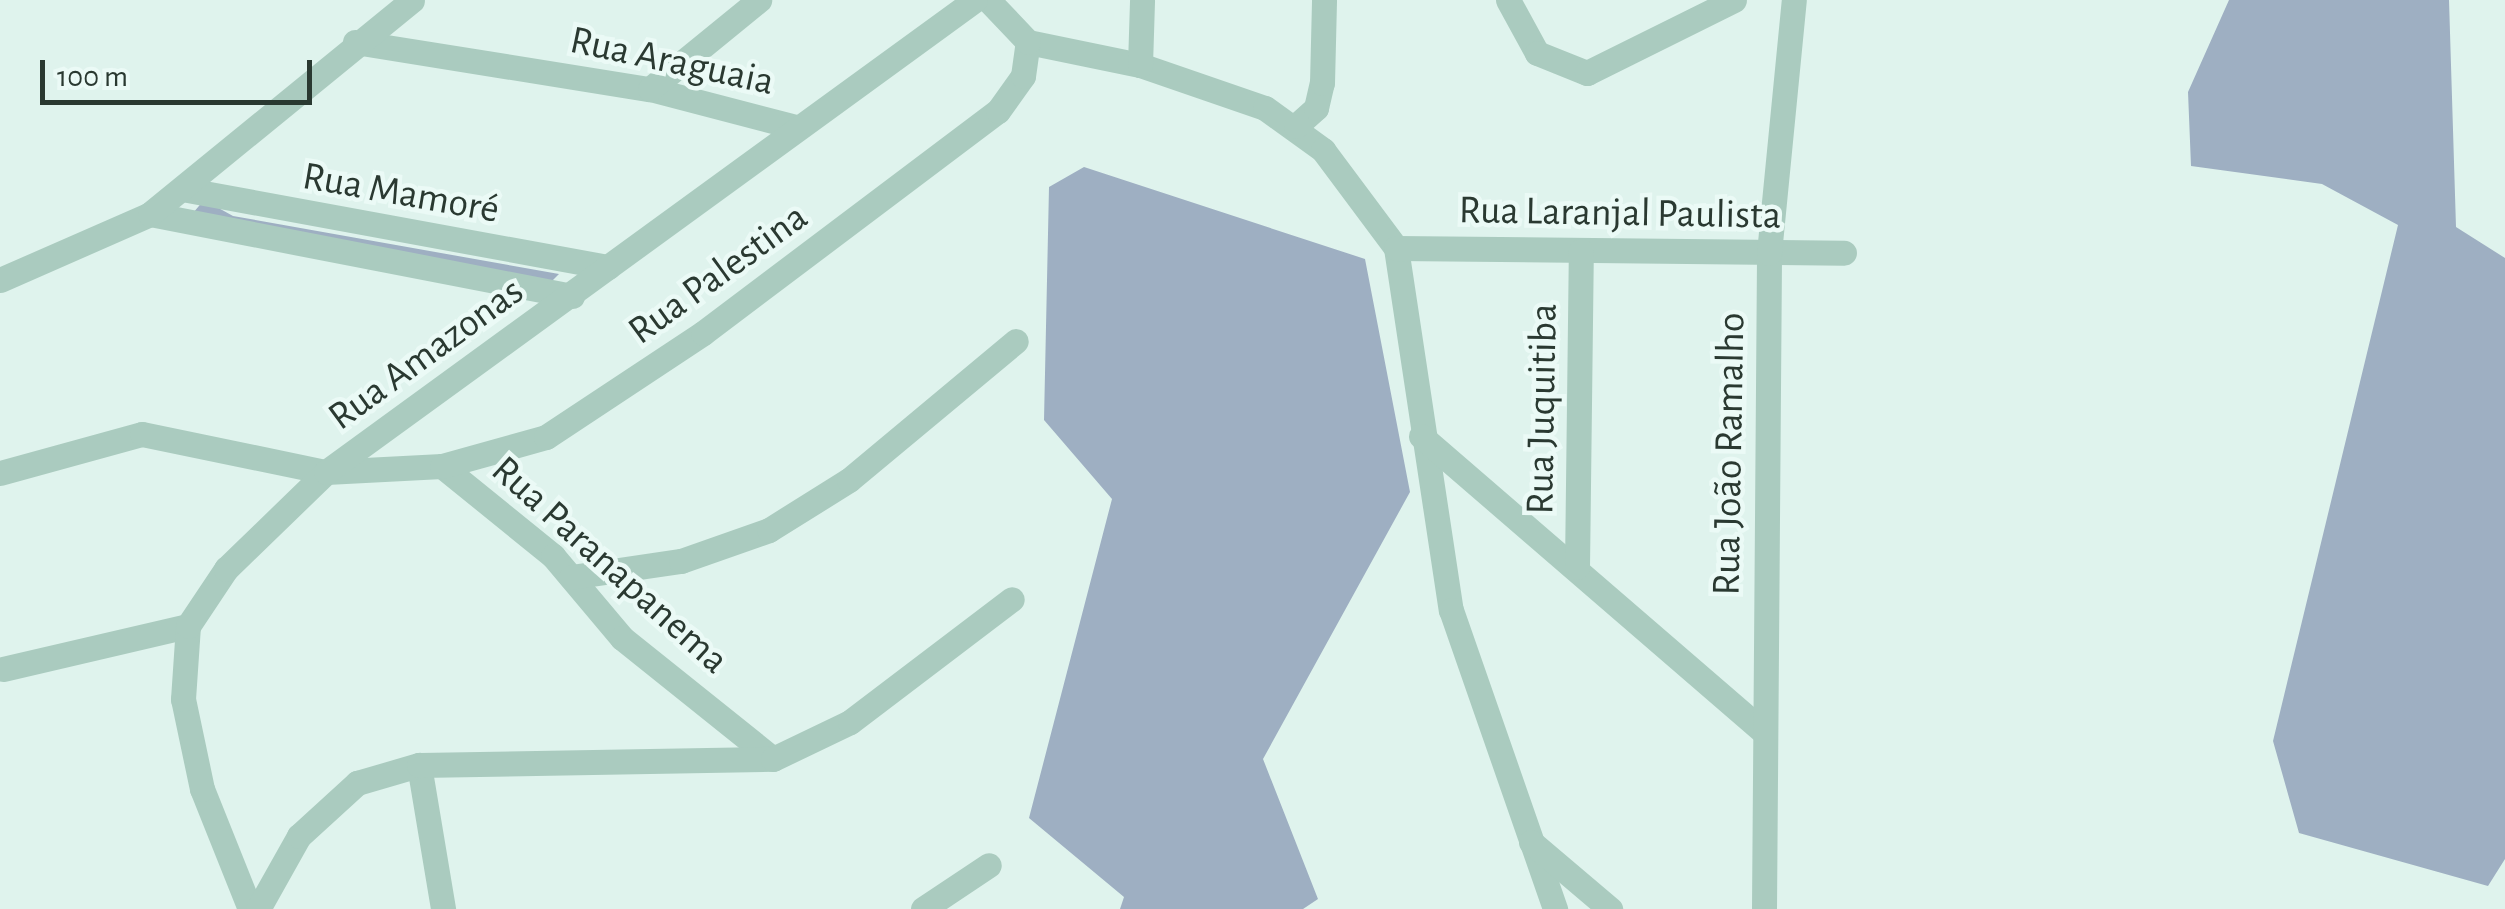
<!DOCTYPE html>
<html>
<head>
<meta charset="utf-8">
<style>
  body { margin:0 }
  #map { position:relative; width:2505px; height:909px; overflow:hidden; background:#dff3ed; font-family:"Alegreya Sans",sans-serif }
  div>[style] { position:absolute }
  .green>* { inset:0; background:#9eafc2 }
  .minor>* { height:25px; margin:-12.5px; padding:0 12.5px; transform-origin:12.5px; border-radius:12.5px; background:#aacbbf }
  span { translate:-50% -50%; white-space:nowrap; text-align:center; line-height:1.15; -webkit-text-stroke:9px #ebfaf6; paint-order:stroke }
  .street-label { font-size:40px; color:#2a3931 }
  .scale { position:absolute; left:40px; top:60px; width:272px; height:45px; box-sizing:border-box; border:5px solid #2a3931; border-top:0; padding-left:12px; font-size:30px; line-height:35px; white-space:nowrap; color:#2a3931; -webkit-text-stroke:8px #ebfaf6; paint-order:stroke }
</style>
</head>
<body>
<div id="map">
  <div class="green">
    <i style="clip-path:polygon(2229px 0,2449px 0,2456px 227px,2505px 258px,2505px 859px,2488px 886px,2299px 833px,2273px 741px,2398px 225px,2322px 184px,2191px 166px,2188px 92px)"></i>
    <i style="clip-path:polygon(1084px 167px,1365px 259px,1410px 492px,1263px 759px,1318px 899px,1303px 909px,1120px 909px,1124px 897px,1029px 818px,1112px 499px,1044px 420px,1049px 187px)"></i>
    <i style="clip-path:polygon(204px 200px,233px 216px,559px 274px,551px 282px,193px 213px)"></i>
  </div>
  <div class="minor">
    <i style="left:1508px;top:0;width:60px;rotate:61.3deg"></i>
    <i style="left:1537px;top:53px;width:54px;rotate:21.8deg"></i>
    <i style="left:1587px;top:73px;width:164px;rotate:-26.4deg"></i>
    <i style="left:355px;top:42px;width:299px;rotate:9.1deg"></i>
    <i style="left:650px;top:89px;width:151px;rotate:14.6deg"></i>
    <i style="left:1028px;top:42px;width:114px;rotate:11.6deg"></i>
    <i style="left:1140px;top:65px;width:132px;rotate:19deg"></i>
    <i style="left:1265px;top:108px;width:72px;rotate:35.9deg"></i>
    <i style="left:1323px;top:150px;width:122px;rotate:53.3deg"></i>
    <i style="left:1396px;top:248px;width:366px;rotate:81.4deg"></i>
    <i style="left:1451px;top:610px;width:317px;rotate:70.8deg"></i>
    <i style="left:1140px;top:65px;width:65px;rotate:-88.2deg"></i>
    <i style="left:650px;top:89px;width:141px;rotate:-39.2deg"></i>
    <i style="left:1296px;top:126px;width:27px;rotate:-42deg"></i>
    <i style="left:1316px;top:108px;width:26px;rotate:-77deg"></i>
    <i style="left:1322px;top:83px;width:83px;rotate:-88.6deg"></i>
    <i style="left:182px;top:189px;width:433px;rotate:10.4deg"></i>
    <i style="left:150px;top:214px;width:430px;rotate:11deg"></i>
    <i style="left:1396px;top:248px;width:448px;rotate:0.6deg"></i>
    <i style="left:0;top:280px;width:164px;rotate:-23.7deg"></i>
    <i style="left:150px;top:214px;width:338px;rotate:-39.2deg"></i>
    <i style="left:1421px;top:436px;width:453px;rotate:40.8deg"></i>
    <i style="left:442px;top:466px;width:143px;rotate:39deg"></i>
    <i style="left:553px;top:556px;width:107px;rotate:49.9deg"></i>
    <i style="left:622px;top:638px;width:193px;rotate:38.7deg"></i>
    <i style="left:0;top:473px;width:147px;rotate:-15.4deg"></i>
    <i style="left:142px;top:434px;width:188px;rotate:11.7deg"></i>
    <i style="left:326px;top:472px;width:116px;rotate:-3deg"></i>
    <i style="left:442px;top:466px;width:108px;rotate:-15.6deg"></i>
    <i style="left:546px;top:437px;width:188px;rotate:-33.5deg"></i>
    <i style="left:703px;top:333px;width:369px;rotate:-37deg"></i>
    <i style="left:998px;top:111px;width:43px;rotate:-54.5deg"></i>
    <i style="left:1023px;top:76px;width:34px;rotate:-82deg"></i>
    <i style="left:1028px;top:42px;width:58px;rotate:-133.6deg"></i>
    <i style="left:1577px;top:567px;width:316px;rotate:-89.3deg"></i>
    <i style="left:571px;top:577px;width:111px;rotate:-8.3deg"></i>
    <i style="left:681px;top:561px;width:93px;rotate:-19.4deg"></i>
    <i style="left:769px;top:530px;width:94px;rotate:-32deg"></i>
    <i style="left:849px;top:480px;width:217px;rotate:-39.8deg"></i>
    <i style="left:3px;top:669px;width:190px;rotate:-13.1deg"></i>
    <i style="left:419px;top:765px;width:146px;rotate:80.5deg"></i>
    <i style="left:1531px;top:842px;width:104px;rotate:40.3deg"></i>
    <i style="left:250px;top:909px;width:129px;rotate:-111.8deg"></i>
    <i style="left:202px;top:789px;width:92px;rotate:-101.9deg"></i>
    <i style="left:183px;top:699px;width:73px;rotate:-86.1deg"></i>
    <i style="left:188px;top:626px;width:69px;rotate:-56.3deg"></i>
    <i style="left:226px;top:569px;width:139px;rotate:-44.1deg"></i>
    <i style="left:326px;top:472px;width:802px;rotate:-36.03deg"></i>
    <i style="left:258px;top:909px;width:84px;rotate:-60.7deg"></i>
    <i style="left:299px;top:836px;width:79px;rotate:-42.4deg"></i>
    <i style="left:357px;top:783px;width:65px;rotate:-16.2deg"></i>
    <i style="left:419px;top:765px;width:354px;rotate:-1deg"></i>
    <i style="left:773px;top:759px;width:85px;rotate:-25.7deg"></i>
    <i style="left:850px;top:722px;width:203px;rotate:-37.2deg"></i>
    <i style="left:923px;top:909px;width:79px;rotate:-33.7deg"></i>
    <i style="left:1764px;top:909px;width:656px;rotate:-89.56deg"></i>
    <i style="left:1769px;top:253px;width:254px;rotate:-84.4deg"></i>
  </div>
  <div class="street-label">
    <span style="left:672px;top:61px;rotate:12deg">Rua Araguaia</span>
    <span style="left:401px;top:193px;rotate:10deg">Rua Mamoré</span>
    <span style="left:1620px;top:213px;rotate:1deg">Rua Laranjal Paulista</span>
    <span style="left:718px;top:274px;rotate:-36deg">Rua Palestina</span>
    <span style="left:426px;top:354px;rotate:-36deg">Rua Amazonas</span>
    <span style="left:1542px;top:409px;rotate:-89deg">Rua Juquitiba</span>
    <span style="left:1729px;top:454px;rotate:-89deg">Rua João Ramalho</span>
    <span style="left:610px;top:565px;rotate:42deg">Rua Paranapanema</span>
  </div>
  <div class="scale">100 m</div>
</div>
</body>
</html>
